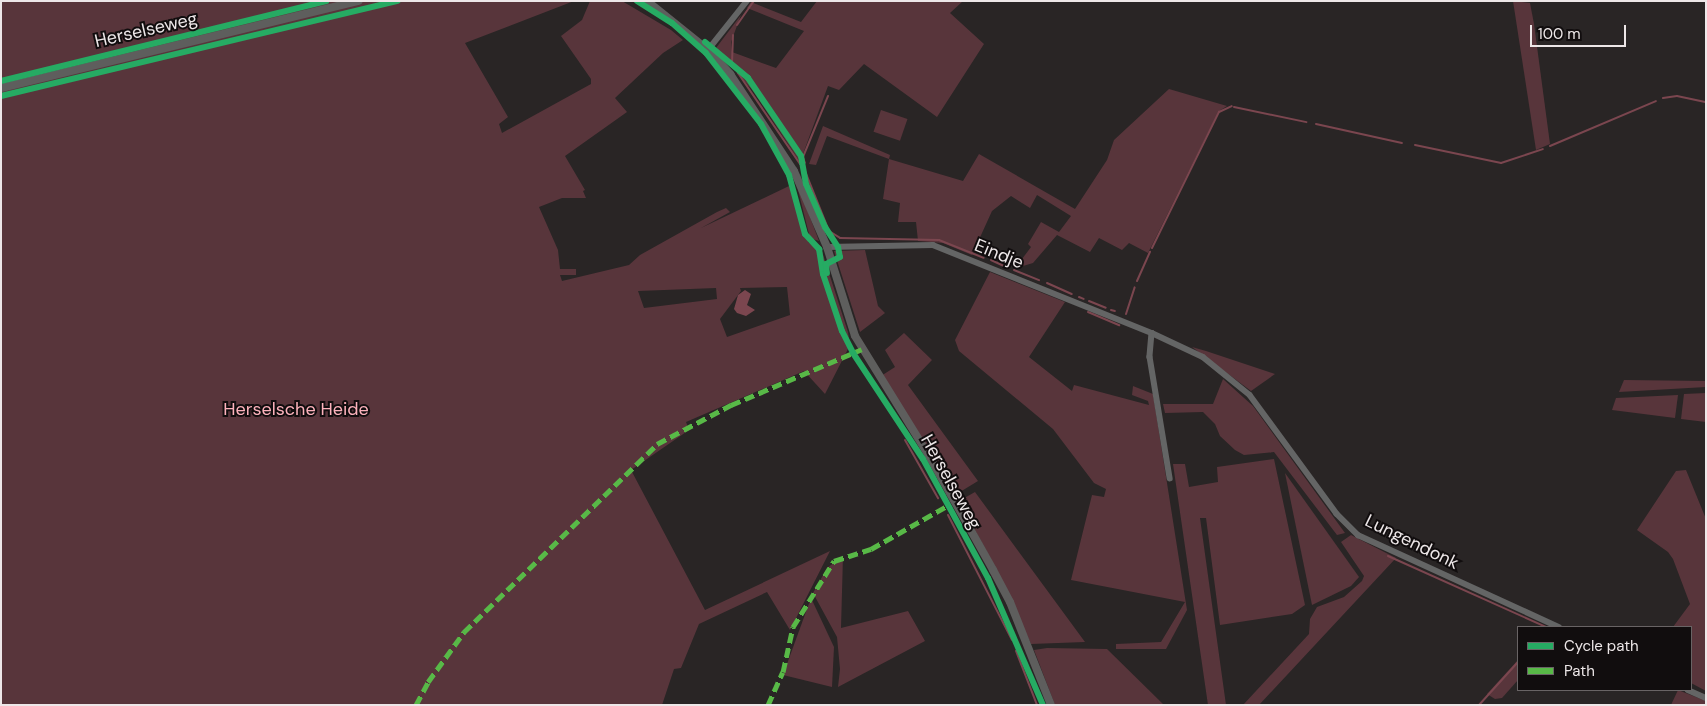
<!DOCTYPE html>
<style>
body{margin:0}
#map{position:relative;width:1707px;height:706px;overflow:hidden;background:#292525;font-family:"DM Sans",sans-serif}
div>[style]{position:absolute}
.green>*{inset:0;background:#58353b;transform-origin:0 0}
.water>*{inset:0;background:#7b464f}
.stream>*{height:2px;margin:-1px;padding:0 1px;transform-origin:1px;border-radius:1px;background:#7b464f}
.street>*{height:5.5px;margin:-2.75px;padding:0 2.75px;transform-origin:2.75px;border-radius:2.75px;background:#646565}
.secondary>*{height:8px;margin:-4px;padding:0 4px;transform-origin:4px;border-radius:4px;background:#5e5e5d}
.quiet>*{height:5px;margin-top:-2.5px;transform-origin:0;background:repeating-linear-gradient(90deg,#58b947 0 10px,transparent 0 15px)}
.cycleway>*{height:6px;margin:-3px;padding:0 3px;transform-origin:3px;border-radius:3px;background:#26ab63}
span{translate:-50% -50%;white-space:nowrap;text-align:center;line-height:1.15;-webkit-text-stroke:4px #110d0e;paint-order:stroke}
.street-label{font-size:18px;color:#ede7e8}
.park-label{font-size:18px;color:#fcb2bc}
.frame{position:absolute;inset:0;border:2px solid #ede7e8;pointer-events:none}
.legend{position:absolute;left:1517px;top:626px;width:175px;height:65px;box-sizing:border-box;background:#110d0e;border:1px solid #696465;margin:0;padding:6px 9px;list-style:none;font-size:15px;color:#ede7e8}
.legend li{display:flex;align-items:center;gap:10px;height:25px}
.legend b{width:25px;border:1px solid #696465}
.scale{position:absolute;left:1530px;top:25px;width:96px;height:22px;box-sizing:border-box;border:2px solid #ede7e8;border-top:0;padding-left:6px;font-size:15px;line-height:18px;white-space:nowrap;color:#ede7e8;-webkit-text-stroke:4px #110d0e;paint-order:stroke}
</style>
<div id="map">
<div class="green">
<i style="clip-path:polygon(evenodd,1px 1px,574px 1px,465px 43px,508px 117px,499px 124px,502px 133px,591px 84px,591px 79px,561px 36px,582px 20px,590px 1px,622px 1px,671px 30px,683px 40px,663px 53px,615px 98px,627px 112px,565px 156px,585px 190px,583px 191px,586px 198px,562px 198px,539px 207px,558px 250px,560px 269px,576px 269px,576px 275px,560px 275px,562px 281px,629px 265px,640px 255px,717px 212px,726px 208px,730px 212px,701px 228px,789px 186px,809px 243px,820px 245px,848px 332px,850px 345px,825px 394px,804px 371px,686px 422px,689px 430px,631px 470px,705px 610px,830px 551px,790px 630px,767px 592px,699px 624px,681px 668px,674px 669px,662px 705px,1px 705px,1px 1px,787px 287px,790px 315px,727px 337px,720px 319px,741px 291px,740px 288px,787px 287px,1px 1px,716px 288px,717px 299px,644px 308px,638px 291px,716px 288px)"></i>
<i style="clip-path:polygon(817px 1px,963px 1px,950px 13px,984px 44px,937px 117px,864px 64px,839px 90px,828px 86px,800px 162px,753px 91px,716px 48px,741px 15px,731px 42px,732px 52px,776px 68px,804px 31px,747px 8px,751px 2px,801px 22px)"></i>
<i style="clip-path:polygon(1513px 1px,1530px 3px,1534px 24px,1550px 144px,1536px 150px)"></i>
<i style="clip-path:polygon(1169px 89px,1227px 106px,1219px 111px,1148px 253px,1129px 243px,1122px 250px,1099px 238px,1090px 252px,1057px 235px,1033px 263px,1023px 266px,1022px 259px,1031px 247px,1028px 244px,1041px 222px,1059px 232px,1071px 216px,1037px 195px,1030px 208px,1011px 196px,992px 211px,972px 255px,943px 243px,918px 241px,916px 222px,898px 222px,900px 203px,883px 199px,889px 159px,827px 136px,816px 165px,809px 164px,823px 126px,890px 155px,889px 159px,963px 181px,979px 154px,1075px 209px,1107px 160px,1114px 140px)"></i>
<i style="left:881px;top:110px;width:28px;height:23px;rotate:19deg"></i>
<i style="clip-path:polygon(796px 182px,800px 191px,819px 241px,810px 238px)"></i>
<i style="clip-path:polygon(865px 250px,878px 306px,885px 313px,860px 332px,834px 251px)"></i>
<i style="clip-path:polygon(990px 272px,1065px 302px,1029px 357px,1072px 391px,1074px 385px,1149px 405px,1148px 401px,1132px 395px,1133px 386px,1153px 394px,1187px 610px,1166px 649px,1116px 649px,1116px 644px,1161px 642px,1185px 602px,1071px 580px,1092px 495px,1104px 497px,1106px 489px,1094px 483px,1053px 429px,959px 351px,955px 340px)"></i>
<i style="clip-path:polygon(904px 333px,932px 360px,908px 385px,978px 481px,955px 495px,881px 376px,895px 367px,885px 350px)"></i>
<i style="clip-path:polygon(1192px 347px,1206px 351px,1275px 374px,1251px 391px)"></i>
<i style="clip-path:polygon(1223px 379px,1253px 406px,1345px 533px,1337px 535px,1274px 452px,1244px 455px,1235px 450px,1220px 436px,1215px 424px,1203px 412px,1165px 413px,1163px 404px,1213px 404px)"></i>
<i style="clip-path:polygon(1624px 380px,1706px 381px,1706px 387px,1619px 392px)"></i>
<i style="clip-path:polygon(1706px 393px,1706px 422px,1681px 419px,1684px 394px)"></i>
<i style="clip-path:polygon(1678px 395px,1675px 418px,1612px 410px,1616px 398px)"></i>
<i style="clip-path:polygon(1274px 459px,1305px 605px,1292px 614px,1220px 625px,1206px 518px,1200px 518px,1226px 705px,1208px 705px,1173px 464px,1185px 464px,1189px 487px,1218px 482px,1217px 467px)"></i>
<i style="clip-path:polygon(1686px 470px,1706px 519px,1706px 691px,1691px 683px,1691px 627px,1673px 627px,1690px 604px,1673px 559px,1668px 552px,1637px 530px,1676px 471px)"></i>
<i style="clip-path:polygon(1285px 473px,1359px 577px,1351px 586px,1312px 605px)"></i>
<i style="clip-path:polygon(975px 492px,1085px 642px,1031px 644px,997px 570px,959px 501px)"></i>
<i style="clip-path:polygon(1351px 535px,1396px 558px,1259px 705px,1243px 705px,1309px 634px,1310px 619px,1317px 607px,1344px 597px,1362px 581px,1364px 576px,1341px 542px)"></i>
<i style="clip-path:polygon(843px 556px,841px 628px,908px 611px,925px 641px,838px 687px,840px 669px,837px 637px,813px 593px,827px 568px)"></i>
<i style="clip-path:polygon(811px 598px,834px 647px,832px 687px,783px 675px)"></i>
<i style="clip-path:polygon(1047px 648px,1107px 649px,1164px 705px,1055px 705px,1034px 650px)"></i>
<i style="clip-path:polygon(1518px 660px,1518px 680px,1502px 698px,1495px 699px,1487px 694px)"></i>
<i style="clip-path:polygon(1678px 690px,1706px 701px,1706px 705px,1671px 705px)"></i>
</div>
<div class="water">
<i style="clip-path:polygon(745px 290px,751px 294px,747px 305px,755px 310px,746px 316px,737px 313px,734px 309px,738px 295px)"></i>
</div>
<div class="stream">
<i style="left:737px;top:25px;width:29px;rotate:-55deg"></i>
<i style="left:733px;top:35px;width:27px;rotate:92deg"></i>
<i style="left:732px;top:62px;width:13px;rotate:61deg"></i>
<i style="left:738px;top:73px;width:110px;rotate:55.7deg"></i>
<i style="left:800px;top:164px;width:8px;rotate:-67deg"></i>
<i style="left:803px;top:157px;width:6px;rotate:72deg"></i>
<i style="left:1663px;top:98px;width:14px;rotate:-8deg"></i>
<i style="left:1677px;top:96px;width:30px;rotate:12deg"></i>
<i style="left:1234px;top:107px;width:74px;rotate:11.8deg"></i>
<i style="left:1316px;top:124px;width:88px;rotate:12.5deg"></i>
<i style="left:1415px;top:145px;width:88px;rotate:11.8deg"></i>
<i style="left:1501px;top:163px;width:44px;rotate:-18.4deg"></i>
<i style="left:1550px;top:146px;width:115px;rotate:-23deg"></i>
<i style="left:803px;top:157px;width:66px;rotate:-67.7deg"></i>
<i style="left:805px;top:171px;width:65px;rotate:68.2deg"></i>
<i style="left:829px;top:231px;width:13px;rotate:32deg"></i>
<i style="left:840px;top:238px;width:99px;rotate:1.2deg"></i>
<i style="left:939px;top:240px;width:48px;rotate:21.8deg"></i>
<i style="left:1152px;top:248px;width:152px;rotate:-63.8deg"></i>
<i style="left:1219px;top:112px;width:14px;rotate:-25deg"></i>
<i style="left:991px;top:260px;width:19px;rotate:25deg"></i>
<i style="left:1014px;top:270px;width:27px;rotate:22deg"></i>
<i style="left:1137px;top:281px;width:32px;rotate:-66deg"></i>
<i style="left:1047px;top:283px;width:27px;rotate:24deg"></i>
<i style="left:1079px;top:297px;width:5px;rotate:22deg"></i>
<i style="left:1089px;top:301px;width:18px;rotate:22deg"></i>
<i style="left:1111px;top:310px;width:4px;rotate:14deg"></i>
<i style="left:1088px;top:312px;width:34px;rotate:23deg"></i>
<i style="left:1126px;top:314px;width:28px;rotate:-72deg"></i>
<i style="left:905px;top:440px;width:67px;rotate:60.4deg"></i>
<i style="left:948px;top:515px;width:140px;rotate:62.9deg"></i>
<i style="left:1388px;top:556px;width:173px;rotate:24.2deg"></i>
<i style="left:1016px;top:651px;width:58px;rotate:68.7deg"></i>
<i style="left:1479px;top:705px;width:58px;rotate:-47.8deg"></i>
</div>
<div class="street">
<i style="left:708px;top:50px;width:63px;rotate:-51.5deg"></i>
<i style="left:827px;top:247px;width:106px;rotate:-1.1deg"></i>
<i style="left:933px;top:245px;width:236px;rotate:21.9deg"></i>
<i style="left:1152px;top:333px;width:56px;rotate:25.2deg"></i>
<i style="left:1203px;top:357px;width:60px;rotate:39deg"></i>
<i style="left:1250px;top:395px;width:147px;rotate:53.8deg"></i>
<i style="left:1337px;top:514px;width:30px;rotate:45deg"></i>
<i style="left:1358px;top:535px;width:221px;rotate:24.6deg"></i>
<i style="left:1152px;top:333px;width:24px;rotate:95deg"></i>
<i style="left:1150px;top:357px;width:123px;rotate:80.6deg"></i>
<i style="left:1688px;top:690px;width:20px;rotate:24deg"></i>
</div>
<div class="secondary">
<i style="left:647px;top:1px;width:78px;rotate:38.8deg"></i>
<i style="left:708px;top:50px;width:33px;rotate:47deg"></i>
<i style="left:730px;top:74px;width:116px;rotate:56.6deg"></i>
<i style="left:794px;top:171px;width:83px;rotate:66.5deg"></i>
<i style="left:827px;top:247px;width:93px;rotate:72.5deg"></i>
<i style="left:855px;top:336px;width:139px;rotate:58.3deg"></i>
<i style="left:928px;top:454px;width:133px;rotate:60.7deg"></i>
<i style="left:993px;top:570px;width:36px;rotate:62deg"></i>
<i style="left:1010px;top:602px;width:111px;rotate:68.3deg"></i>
<i style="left:1px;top:88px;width:368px;rotate:-13.7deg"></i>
</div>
<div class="quiet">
<i style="left:416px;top:705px;width:26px;rotate:-62deg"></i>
<i style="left:428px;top:682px;width:62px;rotate:-54.2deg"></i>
<i style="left:464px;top:632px;width:269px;rotate:-44.2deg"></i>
<i style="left:657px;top:444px;width:84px;rotate:-27.8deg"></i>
<i style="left:731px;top:405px;width:142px;rotate:-23.1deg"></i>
<i style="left:768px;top:705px;width:36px;rotate:-66deg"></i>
<i style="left:783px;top:672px;width:46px;rotate:-77.5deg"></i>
<i style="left:793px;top:627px;width:78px;rotate:-58.2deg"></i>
<i style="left:834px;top:561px;width:39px;rotate:-18deg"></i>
<i style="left:871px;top:549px;width:87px;rotate:-29.5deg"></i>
</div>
<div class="cycleway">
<i style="left:637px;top:1px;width:41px;rotate:32.2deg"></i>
<i style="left:672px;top:23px;width:45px;rotate:41.4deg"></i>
<i style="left:706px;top:53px;width:90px;rotate:52.2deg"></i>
<i style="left:761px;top:124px;width:58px;rotate:61.2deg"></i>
<i style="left:789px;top:175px;width:61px;rotate:74.8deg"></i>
<i style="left:805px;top:234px;width:21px;rotate:47deg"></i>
<i style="left:819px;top:249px;width:25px;rotate:81deg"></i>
<i style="left:823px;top:274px;width:60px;rotate:71.6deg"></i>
<i style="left:842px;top:331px;width:25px;rotate:63deg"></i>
<i style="left:853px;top:353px;width:127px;rotate:56.6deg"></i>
<i style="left:923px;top:459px;width:136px;rotate:61.4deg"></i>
<i style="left:988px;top:578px;width:138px;rotate:66.6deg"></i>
<i style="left:705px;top:42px;width:56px;rotate:39.9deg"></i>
<i style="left:748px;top:78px;width:94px;rotate:55.8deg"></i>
<i style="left:801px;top:156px;width:28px;rotate:80deg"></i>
<i style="left:806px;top:184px;width:47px;rotate:66.2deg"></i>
<i style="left:825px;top:227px;width:24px;rotate:57deg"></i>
<i style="left:838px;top:247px;width:10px;rotate:79deg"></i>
<i style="left:840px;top:257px;width:16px;rotate:153deg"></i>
<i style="left:826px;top:264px;width:9px;rotate:84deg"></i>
<i style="left:1px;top:81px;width:335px;rotate:-13.8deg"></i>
<i style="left:1px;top:96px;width:408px;rotate:-13.5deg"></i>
</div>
<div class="street-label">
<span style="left:146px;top:30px;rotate:-13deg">Herselseweg</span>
<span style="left:999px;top:254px;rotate:22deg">Eindje</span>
<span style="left:951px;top:482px;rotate:61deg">Herselseweg</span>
<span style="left:1412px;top:542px;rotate:26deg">Lungendonk</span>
</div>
<div class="park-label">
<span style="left:296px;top:409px">Herselsche Heide</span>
</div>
<div class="frame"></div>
<ul class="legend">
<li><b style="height:6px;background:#26ab63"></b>Cycle path</li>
<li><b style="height:6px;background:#58b947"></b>Path</li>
</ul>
<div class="scale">100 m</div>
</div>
